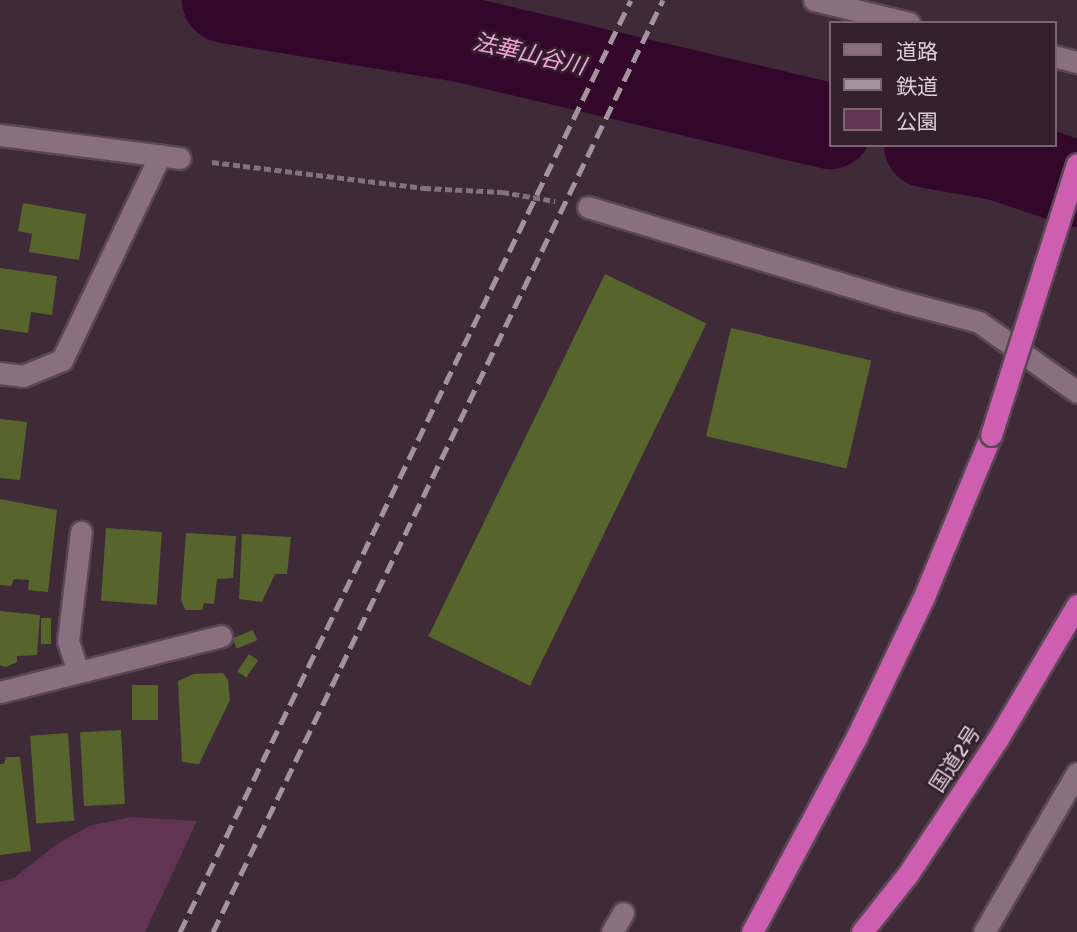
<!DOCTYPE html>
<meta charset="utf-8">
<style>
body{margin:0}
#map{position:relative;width:1077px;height:932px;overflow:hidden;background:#3f2a38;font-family:Signika,"Noto Sans JP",sans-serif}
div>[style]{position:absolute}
.green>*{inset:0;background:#613454}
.river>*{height:86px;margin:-43px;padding:0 43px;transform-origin:43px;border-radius:43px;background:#330729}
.building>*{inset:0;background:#57652c;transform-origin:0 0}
.path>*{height:4.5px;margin-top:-2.25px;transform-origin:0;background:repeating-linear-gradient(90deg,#83717d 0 7px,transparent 0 10.5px)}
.roads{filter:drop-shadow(2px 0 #594754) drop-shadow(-2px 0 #594754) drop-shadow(0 2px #594754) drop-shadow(0 -2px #594754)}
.lane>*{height:21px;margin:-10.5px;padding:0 10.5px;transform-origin:10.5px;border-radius:10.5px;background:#896f80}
.street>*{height:21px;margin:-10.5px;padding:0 10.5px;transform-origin:10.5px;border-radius:10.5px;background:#896f80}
.highway>*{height:21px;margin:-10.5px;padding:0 10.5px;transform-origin:10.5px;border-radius:10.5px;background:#cd5eb0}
.rail>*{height:5px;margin-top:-2.5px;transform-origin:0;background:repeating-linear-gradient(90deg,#a4939e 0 14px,transparent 0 21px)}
.bridges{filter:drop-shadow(2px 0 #594754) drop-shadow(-2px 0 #594754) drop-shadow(0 2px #594754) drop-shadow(0 -2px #594754)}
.highway-bridge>*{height:21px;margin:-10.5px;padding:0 10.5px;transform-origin:10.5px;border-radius:10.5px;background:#cd5eb0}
span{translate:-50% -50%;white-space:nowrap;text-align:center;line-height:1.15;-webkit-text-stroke:5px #35202e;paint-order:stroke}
.street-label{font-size:21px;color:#ded0d9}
.water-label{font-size:23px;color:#f1a4d9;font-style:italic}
.legend{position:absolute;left:829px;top:21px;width:228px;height:126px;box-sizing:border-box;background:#35202e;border:2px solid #796672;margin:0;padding:9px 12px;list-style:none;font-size:21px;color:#ded0d9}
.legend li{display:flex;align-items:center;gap:14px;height:35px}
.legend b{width:35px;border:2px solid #796672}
</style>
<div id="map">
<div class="green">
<i style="clip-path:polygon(131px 817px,197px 821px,145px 932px,0 932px,0 882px,14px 878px,57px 844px,89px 826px)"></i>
</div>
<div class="river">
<i style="left:225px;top:0;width:239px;rotate:9.4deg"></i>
<i style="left:461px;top:39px;width:379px;rotate:13.3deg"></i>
<i style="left:927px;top:145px;width:75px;rotate:10deg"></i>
<i style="left:1001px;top:158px;width:80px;rotate:18.9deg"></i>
</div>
<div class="building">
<i style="clip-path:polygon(23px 203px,86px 214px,79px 260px,29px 252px,32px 234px,18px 231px)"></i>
<i style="clip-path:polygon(0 268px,57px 276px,52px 315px,31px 312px,28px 333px,0 329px)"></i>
<i style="left:605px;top:274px;width:113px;height:403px;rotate:26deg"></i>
<i style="left:731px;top:328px;width:144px;height:111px;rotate:13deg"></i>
<i style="clip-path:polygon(0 419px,27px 422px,20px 480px,0 478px)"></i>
<i style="clip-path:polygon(0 499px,57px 510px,48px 592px,28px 590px,29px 580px,14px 579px,11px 586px,0 585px)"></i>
<i style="left:106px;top:528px;width:56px;height:73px;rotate:4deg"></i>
<i style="clip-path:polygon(186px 533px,236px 536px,233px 578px,217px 579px,214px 604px,204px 603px,202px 610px,185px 610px,181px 599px)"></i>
<i style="clip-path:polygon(242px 534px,291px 537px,287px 574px,275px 574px,262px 602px,239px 599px)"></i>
<i style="clip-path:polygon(0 611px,40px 615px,37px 655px,17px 656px,17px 662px,6px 667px,0 665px)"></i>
<i style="left:41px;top:618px;width:10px;height:26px"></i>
<i style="left:253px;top:630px;width:11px;height:22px;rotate:68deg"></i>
<i style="left:249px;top:654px;width:11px;height:21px;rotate:34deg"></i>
<i style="clip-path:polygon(223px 673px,228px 680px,230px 700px,199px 764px,182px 762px,178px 681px,194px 674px)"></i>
<i style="left:132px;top:685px;width:26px;height:35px"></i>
<i style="left:121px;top:730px;width:74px;height:41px;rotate:87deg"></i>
<i style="left:68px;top:733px;width:88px;height:38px;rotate:86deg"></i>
<i style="clip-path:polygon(6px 757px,20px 757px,31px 851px,0 855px,0 764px,4px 764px)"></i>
</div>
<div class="path">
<i style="left:212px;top:162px;width:214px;rotate:7deg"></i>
<i style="left:424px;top:188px;width:78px;rotate:2.9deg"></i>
<i style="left:502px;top:192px;width:54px;rotate:9.6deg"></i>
</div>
<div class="roads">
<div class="lane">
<i style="left:612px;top:932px;width:22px;rotate:-60deg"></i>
</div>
<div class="street">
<i style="left:814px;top:0;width:98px;rotate:13.6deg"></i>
<i style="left:1054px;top:56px;width:24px;rotate:15deg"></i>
<i style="left:0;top:135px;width:181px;rotate:7.3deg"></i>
<i style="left:588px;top:207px;width:322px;rotate:16.8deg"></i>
<i style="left:896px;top:300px;width:86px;rotate:14.8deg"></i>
<i style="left:979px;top:322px;width:120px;rotate:35.5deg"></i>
<i style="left:0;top:373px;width:23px;rotate:7deg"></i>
<i style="left:23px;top:376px;width:42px;rotate:-22.3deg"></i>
<i style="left:62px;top:360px;width:227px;rotate:-64.4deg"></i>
<i style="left:78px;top:672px;width:33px;rotate:-108deg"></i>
<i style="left:68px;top:641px;width:110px;rotate:-83.2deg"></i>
<i style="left:0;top:692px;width:228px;rotate:-14.2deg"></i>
<i style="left:984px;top:932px;width:184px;rotate:-59.7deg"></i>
</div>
<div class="highway">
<i style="left:752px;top:932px;width:222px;rotate:-61.8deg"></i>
<i style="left:857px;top:736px;width:152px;rotate:-64.3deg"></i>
<i style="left:923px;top:599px;width:178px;rotate:-67.5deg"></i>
<i style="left:862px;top:932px;width:74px;rotate:-51.6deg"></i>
<i style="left:908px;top:874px;width:161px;rotate:-56.4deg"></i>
<i style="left:997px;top:740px;width:157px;rotate:-59.3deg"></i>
</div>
</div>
<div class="rail">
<i style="left:180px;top:932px;width:1035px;rotate:-64.18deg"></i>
<i style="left:213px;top:932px;width:1035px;rotate:-64.23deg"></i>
</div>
<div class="bridges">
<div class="highway-bridge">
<i style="left:991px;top:435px;width:284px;rotate:-72.4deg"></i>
</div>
</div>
<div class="street-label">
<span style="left:955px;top:759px;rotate:-57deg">国道2号</span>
</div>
<div class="water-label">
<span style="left:529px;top:55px;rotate:13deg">法華山谷川</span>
</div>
<ul class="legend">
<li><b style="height:9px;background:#896f80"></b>道路</li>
<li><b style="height:9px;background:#a4939e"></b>鉄道</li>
<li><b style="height:19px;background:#613454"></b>公園</li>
</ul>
</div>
